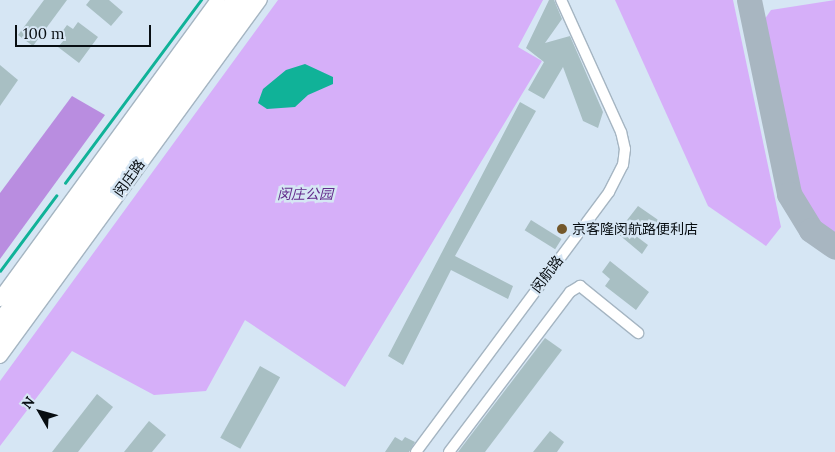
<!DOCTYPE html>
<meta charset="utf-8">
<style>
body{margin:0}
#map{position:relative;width:835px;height:452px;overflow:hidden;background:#d6e6f4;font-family:Lora,"Noto Sans SC",serif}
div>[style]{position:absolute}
.green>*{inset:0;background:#d6aff9}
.forest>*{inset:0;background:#b98de0}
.water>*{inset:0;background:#10b298}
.stream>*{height:2.5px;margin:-1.25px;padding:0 1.25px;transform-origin:1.25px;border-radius:1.25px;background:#10b298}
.taxiway>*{height:25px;margin:-12.5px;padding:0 12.5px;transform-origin:12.5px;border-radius:12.5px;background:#a8b6c1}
.building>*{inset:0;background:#a8bfc3;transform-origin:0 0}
.roads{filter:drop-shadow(1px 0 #a5b5c2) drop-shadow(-1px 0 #a5b5c2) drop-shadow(0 1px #a5b5c2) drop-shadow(0 -1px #a5b5c2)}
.street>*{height:10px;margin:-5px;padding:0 5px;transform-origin:5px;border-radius:5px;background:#fff}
.secondary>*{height:14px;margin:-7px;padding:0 7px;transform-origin:7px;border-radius:7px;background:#fff}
.dots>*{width:14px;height:14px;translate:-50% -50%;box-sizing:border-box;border:2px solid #d6e6f4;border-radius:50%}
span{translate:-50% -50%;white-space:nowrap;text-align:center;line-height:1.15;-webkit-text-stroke:5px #d6e6f4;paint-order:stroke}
.street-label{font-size:14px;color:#080e12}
.park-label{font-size:14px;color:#642c8c;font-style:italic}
.poi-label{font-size:14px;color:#080e12}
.left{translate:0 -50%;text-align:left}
.north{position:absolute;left:15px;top:387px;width:50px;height:50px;-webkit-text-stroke:4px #d6e6f4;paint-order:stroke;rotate:308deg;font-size:14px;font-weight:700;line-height:20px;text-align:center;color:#080e12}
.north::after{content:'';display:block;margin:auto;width:18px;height:22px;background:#080e12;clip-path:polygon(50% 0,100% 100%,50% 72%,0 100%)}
.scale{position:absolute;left:15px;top:25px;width:136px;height:22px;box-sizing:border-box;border:2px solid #080e12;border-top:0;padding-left:6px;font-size:15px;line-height:18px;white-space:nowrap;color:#080e12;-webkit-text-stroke:4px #d6e6f4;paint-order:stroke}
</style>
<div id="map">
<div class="green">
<i style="clip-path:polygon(278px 0,543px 0,518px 47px,542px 61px,345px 387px,245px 320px,206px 391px,154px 395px,72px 351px,0 446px,0 381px)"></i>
<i style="clip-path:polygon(615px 0,733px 0,781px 227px,766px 246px,708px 206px)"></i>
<i style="clip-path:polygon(835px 0,835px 238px,813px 216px,790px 176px,760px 26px,771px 10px)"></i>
</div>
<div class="forest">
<i style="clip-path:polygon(72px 96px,105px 115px,0 259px,0 193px)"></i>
</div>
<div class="water">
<i style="clip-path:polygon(305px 64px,333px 77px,333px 84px,308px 95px,295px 107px,267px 109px,258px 103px,263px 89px,286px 70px)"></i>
</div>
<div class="stream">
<i style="left:65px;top:183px;width:228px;rotate:-53.4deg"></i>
<i style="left:0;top:271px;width:94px;rotate:-53.3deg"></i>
</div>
<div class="taxiway">
<i style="left:749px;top:0;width:198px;rotate:78.3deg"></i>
<i style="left:789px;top:194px;width:42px;rotate:58.6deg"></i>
<i style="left:811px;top:230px;width:29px;rotate:35deg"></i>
</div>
<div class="building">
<i style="clip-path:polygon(44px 0,67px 0,33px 46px,18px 35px)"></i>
<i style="clip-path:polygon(90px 0,109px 0,123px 12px,111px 26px,86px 5px)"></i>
<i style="clip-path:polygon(549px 0,554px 0,562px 19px,545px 43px,570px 36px,603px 112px,598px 128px,583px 121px,563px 67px,544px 99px,528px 90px,544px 62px,526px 48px)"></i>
<i style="clip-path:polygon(78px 22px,98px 37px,79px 63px,58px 47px,64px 40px,59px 36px,67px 25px,73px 29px)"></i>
<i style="clip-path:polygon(0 65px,18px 80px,0 106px)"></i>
<i style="clip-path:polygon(520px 102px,536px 111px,455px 256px,513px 286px,508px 299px,451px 270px,403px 365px,388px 356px)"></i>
<i style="clip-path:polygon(638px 206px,664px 224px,659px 232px,642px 220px,632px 233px,648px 245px,642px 254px,617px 233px)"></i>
<i style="left:531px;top:220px;width:36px;height:12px;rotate:32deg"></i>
<i style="clip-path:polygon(610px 261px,649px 292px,636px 310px,605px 286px,610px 279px,602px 272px)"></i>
<i style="clip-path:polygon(545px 338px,562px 350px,485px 452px,458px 452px)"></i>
<i style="left:260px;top:366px;width:23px;height:82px;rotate:29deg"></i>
<i style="clip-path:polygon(97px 394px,113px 407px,78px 452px,52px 452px)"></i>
<i style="clip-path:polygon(149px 421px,166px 435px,152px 452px,124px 452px)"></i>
<i style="clip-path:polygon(550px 431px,564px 442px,557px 452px,533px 452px)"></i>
<i style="clip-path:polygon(395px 437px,402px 441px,405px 437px,415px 442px,409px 452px,385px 452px)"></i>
</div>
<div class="roads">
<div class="street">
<i style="left:416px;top:452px;width:324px;rotate:-53.4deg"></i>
<i style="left:609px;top:192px;width:30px;rotate:-63deg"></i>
<i style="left:623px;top:165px;width:16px;rotate:-83deg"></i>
<i style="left:625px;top:149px;width:17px;rotate:-103deg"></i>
<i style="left:621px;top:132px;width:145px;rotate:-114.4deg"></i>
<i style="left:449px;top:452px;width:201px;rotate:-52.9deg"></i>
<i style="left:570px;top:292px;width:12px;rotate:-31deg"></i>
<i style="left:580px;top:286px;width:75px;rotate:39deg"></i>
</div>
<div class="secondary">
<i style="left:0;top:299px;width:370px;rotate:-53.9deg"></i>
<i style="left:0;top:320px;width:396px;rotate:-53.9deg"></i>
<i style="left:0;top:338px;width:419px;rotate:-53.8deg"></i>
<i style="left:0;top:356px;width:441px;rotate:-53.9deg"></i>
</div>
</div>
<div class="dots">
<i style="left:562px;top:229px;background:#73572a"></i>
</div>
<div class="street-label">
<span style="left:129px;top:178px;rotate:-54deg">闵庄路</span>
<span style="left:547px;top:274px;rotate:-53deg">闵航路</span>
</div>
<div class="park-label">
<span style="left:305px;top:194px">闵庄公园</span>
</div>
<div class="poi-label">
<span class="left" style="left:572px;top:229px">京客隆闵航路便利店</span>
</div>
<div class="north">N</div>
<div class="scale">100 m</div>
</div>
